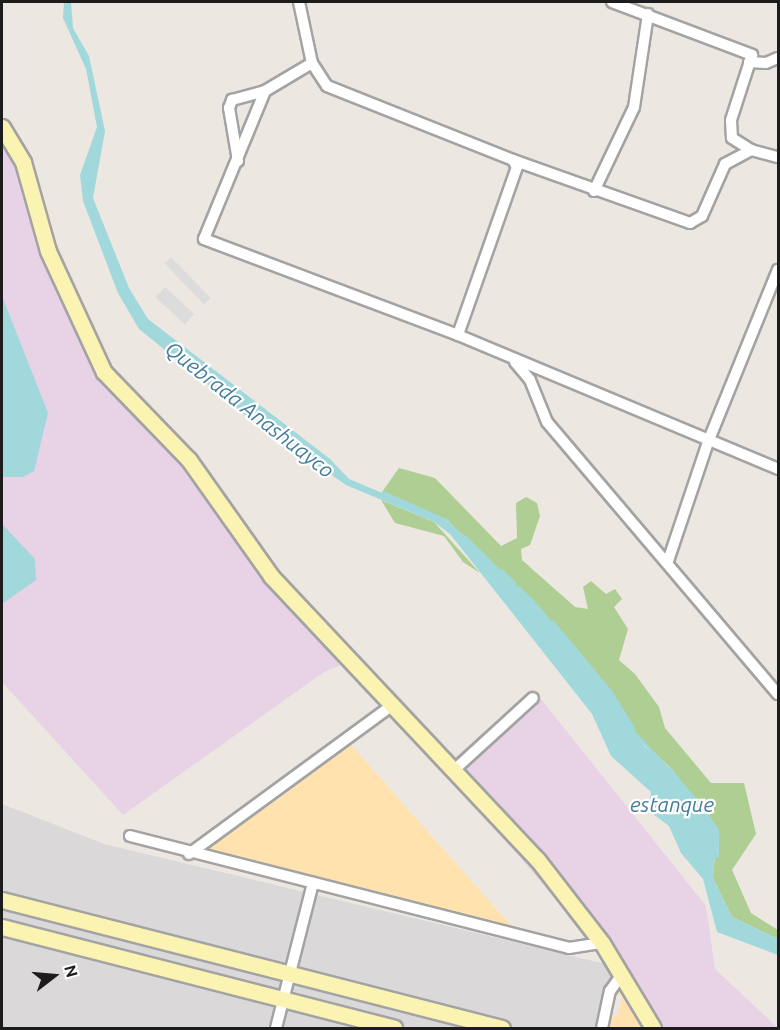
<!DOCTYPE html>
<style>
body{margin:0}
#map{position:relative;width:780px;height:1030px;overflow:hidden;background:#ede7e1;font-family:Ubuntu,sans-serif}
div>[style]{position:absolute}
.residential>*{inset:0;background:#dad8d9}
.industrial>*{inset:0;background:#e7d2e6}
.forest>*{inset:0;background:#aece94}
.sand>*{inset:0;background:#ffe2ad}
.parking>*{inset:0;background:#dcdcdc;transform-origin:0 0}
.water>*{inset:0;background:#a0d8dc}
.stream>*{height:3px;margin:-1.5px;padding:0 1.5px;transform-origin:1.5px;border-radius:1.5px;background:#a0d8dc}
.roads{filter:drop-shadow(2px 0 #a3a3a3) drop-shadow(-2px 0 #a3a3a3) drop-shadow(0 2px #a3a3a3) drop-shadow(0 -2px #a3a3a3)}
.street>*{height:10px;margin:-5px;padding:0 5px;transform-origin:5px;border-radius:5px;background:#fff}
.secondary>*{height:15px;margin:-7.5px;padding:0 7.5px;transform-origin:7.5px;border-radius:7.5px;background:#faf3b2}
span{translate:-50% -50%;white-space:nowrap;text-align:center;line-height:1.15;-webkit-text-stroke:4.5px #fff;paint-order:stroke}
.water-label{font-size:21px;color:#427d9c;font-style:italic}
.frame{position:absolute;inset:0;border:3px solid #1c1c1c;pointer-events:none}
.north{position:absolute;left:24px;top:946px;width:60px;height:60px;-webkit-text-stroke:4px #fff;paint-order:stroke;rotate:74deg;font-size:16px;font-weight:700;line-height:24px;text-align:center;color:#1c1c1c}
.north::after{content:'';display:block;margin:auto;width:21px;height:27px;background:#1c1c1c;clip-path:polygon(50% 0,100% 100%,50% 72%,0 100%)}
</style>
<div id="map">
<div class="residential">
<i style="clip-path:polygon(2px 804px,104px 844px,614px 966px,602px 1028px,2px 1028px)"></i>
</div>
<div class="industrial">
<i style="clip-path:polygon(2px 137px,14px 158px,44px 259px,101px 378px,164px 443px,253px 567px,345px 663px,324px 672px,123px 815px,2px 682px)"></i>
<i style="clip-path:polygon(533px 689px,706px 906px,715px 969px,778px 1028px,651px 1028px,604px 955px,443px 768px)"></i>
</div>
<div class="forest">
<i style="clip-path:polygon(399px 468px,435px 478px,501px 546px,517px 538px,516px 503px,526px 497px,537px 503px,540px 516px,530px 545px,521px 549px,522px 560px,575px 607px,588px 609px,583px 587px,591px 581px,606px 594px,615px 589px,622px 599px,614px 607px,628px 629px,619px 660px,635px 674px,659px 707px,665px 728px,711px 783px,744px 783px,756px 834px,732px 870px,751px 913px,778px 930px,778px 939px,732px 917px,713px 878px,717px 830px,672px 769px,639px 739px,611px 692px,539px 607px,447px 520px,382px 492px)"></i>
<i style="clip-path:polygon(381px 500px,434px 522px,480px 573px,463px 562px,444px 536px,395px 523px)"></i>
</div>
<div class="sand">
<i style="clip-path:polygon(350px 744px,513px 928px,196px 853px)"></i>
<i style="clip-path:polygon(622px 986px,649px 1028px,609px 1028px,612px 1016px,617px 1016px,623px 997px,617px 994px)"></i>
</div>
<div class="parking">
<i style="left:171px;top:257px;width:57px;height:9px;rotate:46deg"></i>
<i style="left:165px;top:287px;width:40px;height:14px;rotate:43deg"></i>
</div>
<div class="water">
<i style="clip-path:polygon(64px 2px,71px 2px,73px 28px,89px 56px,105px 131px,93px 198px,129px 288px,148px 319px,330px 459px,349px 479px,447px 520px,539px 606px,611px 692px,645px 747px,672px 769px,699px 803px,717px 830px,713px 878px,732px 917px,778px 939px,778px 955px,717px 932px,703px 879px,681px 853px,669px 826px,649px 811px,651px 792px,611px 756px,592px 714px,450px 534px,434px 522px,346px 485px,244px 414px,139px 329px,118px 293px,83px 201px,80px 175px,97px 127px,86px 69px,63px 18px)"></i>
<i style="clip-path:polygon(2px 296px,48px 413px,34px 471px,23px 477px,2px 477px)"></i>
<i style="clip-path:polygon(2px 524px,35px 559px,36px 580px,2px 604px)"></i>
</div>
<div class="stream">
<i style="left:383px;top:492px;width:71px;rotate:24deg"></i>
<i style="left:464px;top:536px;width:35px;rotate:44deg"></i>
<i style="left:501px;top:570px;width:18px;rotate:43deg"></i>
<i style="left:518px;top:587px;width:21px;rotate:43deg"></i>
<i style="left:552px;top:621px;width:92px;rotate:50.3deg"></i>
<i style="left:611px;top:692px;width:42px;rotate:58.6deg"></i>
<i style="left:636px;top:734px;width:93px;rotate:47.6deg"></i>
<i style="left:699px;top:803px;width:32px;rotate:56deg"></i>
<i style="left:717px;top:830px;width:26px;rotate:90deg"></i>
</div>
<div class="roads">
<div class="street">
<i style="left:299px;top:2px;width:62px;rotate:78deg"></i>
<i style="left:312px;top:63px;width:27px;rotate:57deg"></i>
<i style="left:327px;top:86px;width:200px;rotate:21.7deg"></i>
<i style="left:513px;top:160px;width:8px;rotate:60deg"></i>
<i style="left:517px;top:167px;width:178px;rotate:109.4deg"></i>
<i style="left:612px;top:2px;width:150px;rotate:20.7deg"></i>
<i style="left:752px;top:55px;width:68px;rotate:107.9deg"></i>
<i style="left:731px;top:120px;width:18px;rotate:87deg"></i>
<i style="left:732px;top:138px;width:22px;rotate:32deg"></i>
<i style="left:751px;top:150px;width:28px;rotate:15deg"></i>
<i style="left:749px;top:62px;width:17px;rotate:3deg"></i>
<i style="left:766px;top:63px;width:13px;rotate:-23deg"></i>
<i style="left:312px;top:63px;width:55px;rotate:149.2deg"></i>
<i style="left:265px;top:91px;width:160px;rotate:112.4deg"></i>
<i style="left:204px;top:239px;width:272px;rotate:20.7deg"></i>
<i style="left:458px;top:335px;width:347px;rotate:22.7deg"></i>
<i style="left:513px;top:160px;width:188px;rotate:19.6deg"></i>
<i style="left:690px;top:223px;width:14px;rotate:-30deg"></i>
<i style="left:702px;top:216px;width:57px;rotate:-66.1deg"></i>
<i style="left:725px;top:164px;width:30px;rotate:-28deg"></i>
<i style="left:238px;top:161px;width:54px;rotate:-99.6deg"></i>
<i style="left:229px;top:108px;width:9px;rotate:-69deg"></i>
<i style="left:232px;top:100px;width:34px;rotate:-15deg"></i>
<i style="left:594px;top:191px;width:93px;rotate:-64.5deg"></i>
<i style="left:634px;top:107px;width:94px;rotate:-81.4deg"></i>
<i style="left:515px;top:362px;width:23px;rotate:50deg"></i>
<i style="left:530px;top:380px;width:45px;rotate:68deg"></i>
<i style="left:547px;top:422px;width:357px;rotate:49.7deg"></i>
<i style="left:668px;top:561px;width:126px;rotate:-71.4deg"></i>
<i style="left:708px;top:442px;width:186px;rotate:-67.9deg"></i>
<i style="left:453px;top:771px;width:108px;rotate:-42.4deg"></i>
<i style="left:130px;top:836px;width:453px;rotate:14.3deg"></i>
<i style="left:569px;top:948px;width:33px;rotate:-9deg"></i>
<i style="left:189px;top:854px;width:250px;rotate:-36.2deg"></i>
<i style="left:276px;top:1028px;width:150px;rotate:-75.7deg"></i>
<i style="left:602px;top:1028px;width:38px;rotate:-78deg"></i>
<i style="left:610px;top:991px;width:17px;rotate:-54deg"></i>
</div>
<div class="secondary">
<i style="left:2px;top:127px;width:41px;rotate:59deg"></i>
<i style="left:23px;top:162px;width:92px;rotate:74.3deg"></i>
<i style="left:48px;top:251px;width:133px;rotate:65.2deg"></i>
<i style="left:104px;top:372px;width:122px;rotate:46deg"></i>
<i style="left:189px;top:460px;width:142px;rotate:54.7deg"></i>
<i style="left:271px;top:576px;width:388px;rotate:46.8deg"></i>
<i style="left:537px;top:859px;width:106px;rotate:52.3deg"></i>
<i style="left:602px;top:943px;width:99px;rotate:59deg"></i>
<i style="left:2px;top:900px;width:516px;rotate:14.36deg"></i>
<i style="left:2px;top:927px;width:405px;rotate:14.4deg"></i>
</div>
</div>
<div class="water-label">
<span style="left:250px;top:409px;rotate:38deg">Quebrada Anashuayco</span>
<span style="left:672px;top:804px">estanque</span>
</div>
<div class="frame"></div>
<div class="north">N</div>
</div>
